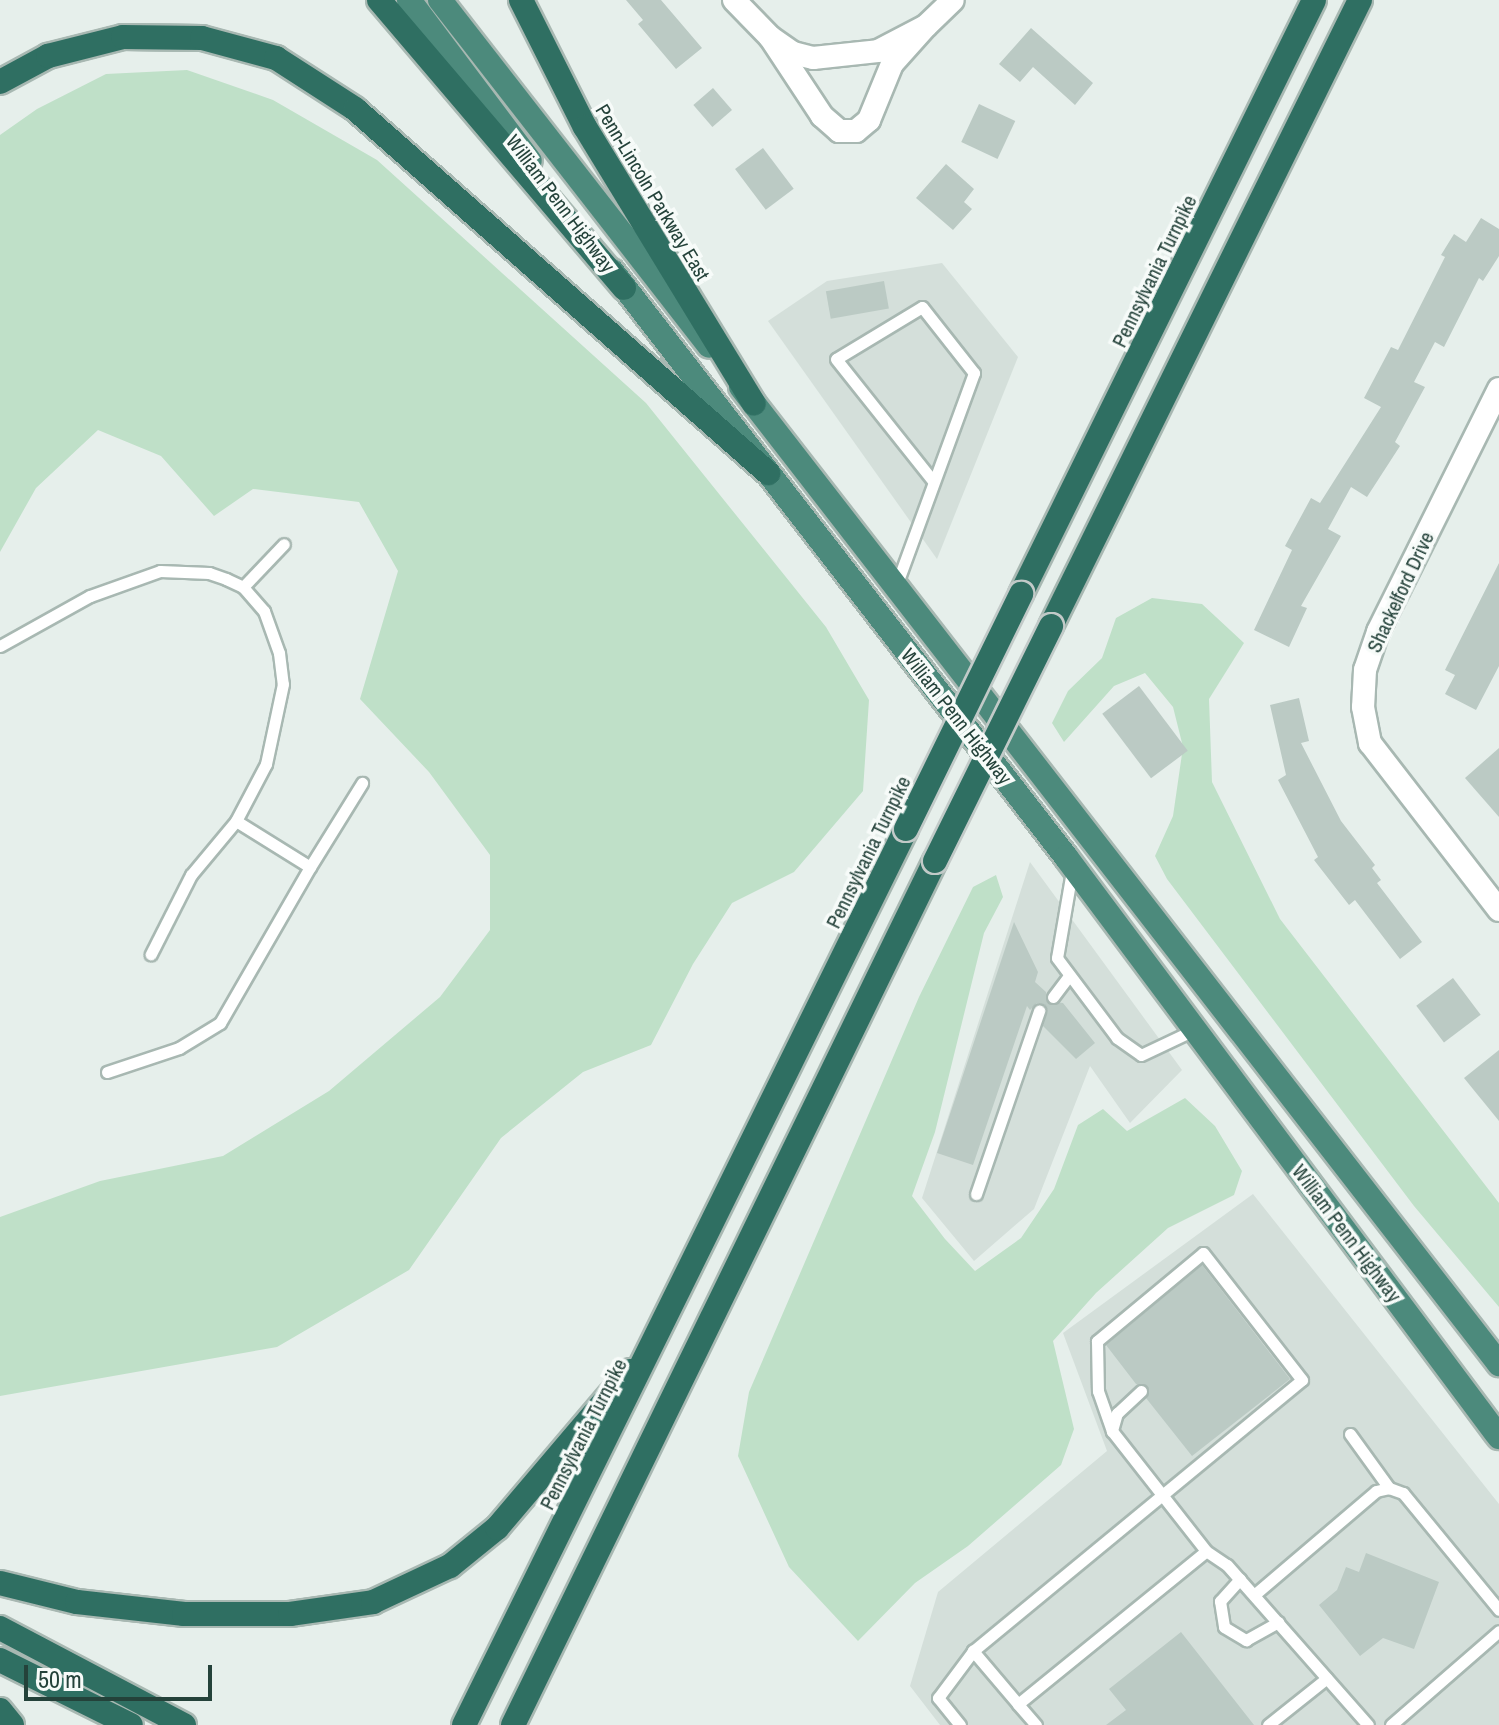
<!DOCTYPE html>
<style>
body{margin:0}
#map{position:relative;width:1499px;height:1725px;overflow:hidden;background:#e6efeb;font-family:"Archivo Narrow",sans-serif}
div>[style]{position:absolute}
.built>*{inset:0;background:#d4dfda}
.green>*{inset:0;background:#bfe0c8}
.building>*{inset:0;background:#bbcac4;transform-origin:0 0}
.roads{filter:drop-shadow(2px 0 #a8b8b2) drop-shadow(-2px 0 #a8b8b2) drop-shadow(0 2px #a8b8b2) drop-shadow(0 -2px #a8b8b2)}
.service>*{height:11px;margin:-5.5px;padding:0 5.5px;transform-origin:5.5px;border-radius:5.5px;background:#fff}
.minor>*{height:22px;margin:-11px;padding:0 11px;transform-origin:11px;border-radius:11px;background:#fff}
.trunk>*{height:24px;margin:-12px;padding:0 12px;transform-origin:12px;border-radius:12px;background:#4c8a7c}
.motorway>*{height:24px;margin:-12px;padding:0 12px;transform-origin:12px;border-radius:12px;background:#2f6f62}
.bridges{filter:drop-shadow(2px 0 #c2cac8) drop-shadow(-2px 0 #c2cac8) drop-shadow(0 2px #c2cac8) drop-shadow(0 -2px #c2cac8)}
.motorway-bridge>*{height:24px;margin:-12px;padding:0 12px;transform-origin:12px;border-radius:12px;background:#2f6f62}
span{translate:-50% -50%;white-space:nowrap;text-align:center;line-height:1.15;-webkit-text-stroke:7px #f7fbf9;paint-order:stroke}
.street-label{font-size:20px;color:#24423a}
.scale{position:absolute;left:24px;top:1665px;width:188px;height:36px;box-sizing:border-box;border:4px solid #24423a;border-top:0;padding-left:10px;font-size:24px;line-height:28px;white-space:nowrap;color:#24423a;-webkit-text-stroke:6px #f7fbf9;paint-order:stroke}
</style>
<div id="map">
<div class="built">
<i style="clip-path:polygon(942px 263px,1018px 357px,937px 559px,768px 321px,827px 281px)"></i>
<i style="clip-path:polygon(1030px 862px,1182px 1070px,1130px 1123px,1090px 1066px,1034px 1209px,974px 1261px,922px 1198px)"></i>
<i style="clip-path:polygon(1253px 1194px,1499px 1504px,1499px 1725px,940px 1725px,910px 1686px,938px 1592px,1107px 1451px,1063px 1333px)"></i>
</div>
<div class="green">
<i style="clip-path:polygon(187px 70px,273px 100px,377px 160px,646px 403px,826px 627px,869px 700px,863px 791px,794px 872px,732px 903px,693px 964px,651px 1045px,583px 1072px,501px 1138px,409px 1270px,277px 1347px,0 1396px,0 1217px,100px 1181px,223px 1156px,329px 1091px,440px 997px,490px 930px,490px 855px,429px 772px,360px 699px,398px 571px,359px 502px,253px 489px,214px 516px,161px 456px,98px 430px,36px 488px,0 552px,0 135px,37px 109px,106px 74px)"></i>
<i style="clip-path:polygon(1152px 598px,1202px 604px,1244px 643px,1209px 699px,1212px 782px,1280px 919px,1499px 1203px,1499px 1307px,1414px 1206px,1167px 879px,1155px 856px,1173px 816px,1183px 747px,1173px 707px,1145px 673px,1114px 686px,1064px 742px,1052px 723px,1068px 691px,1102px 658px,1116px 618px)"></i>
<i style="clip-path:polygon(996px 875px,1003px 897px,984px 933px,935px 1132px,912px 1196px,945px 1239px,975px 1271px,1021px 1238px,1054px 1189px,1078px 1125px,1103px 1109px,1127px 1131px,1185px 1098px,1215px 1126px,1242px 1171px,1234px 1195px,1168px 1228px,1096px 1293px,1053px 1341px,1074px 1429px,1061px 1465px,968px 1546px,915px 1583px,858px 1641px,789px 1567px,738px 1456px,749px 1392px,919px 997px,973px 887px)"></i>
</div>
<div class="building">
<i style="clip-path:polygon(626px 0,661px 0,702px 48px,676px 69px,638px 24px,643px 20px)"></i>
<i style="clip-path:polygon(1031px 28px,1093px 83px,1075px 105px,1033px 67px,1020px 82px,999px 64px)"></i>
<i style="left:713px;top:88px;width:29px;height:26px;rotate:49deg"></i>
<i style="left:979px;top:104px;width:40px;height:42px;rotate:25deg"></i>
<i style="left:763px;top:148px;width:51px;height:35px;rotate:53deg"></i>
<i style="clip-path:polygon(946px 164px,974px 189px,964px 202px,972px 209px,953px 230px,916px 198px)"></i>
<i style="clip-path:polygon(1481px 218px,1499px 229px,1499px 256px,1483px 281px,1479px 278px,1444px 347px,1435px 342px,1414px 382px,1425px 387px,1395px 442px,1400px 446px,1367px 497px,1351px 487px,1328px 529px,1341px 536px,1301px 606px,1307px 608px,1289px 647px,1254px 630px,1292px 550px,1285px 546px,1311px 498px,1320px 503px,1381px 407px,1364px 398px,1391px 347px,1398px 350px,1445px 257px,1441px 255px,1454px 234px,1466px 242px)"></i>
<i style="left:884px;top:281px;width:28px;height:59px;rotate:80deg"></i>
<i style="clip-path:polygon(1499px 563px,1499px 666px,1476px 710px,1445px 694px,1455px 675px,1445px 670px)"></i>
<i style="left:1139px;top:686px;width:81px;height:46px;rotate:53deg"></i>
<i style="clip-path:polygon(1299px 698px,1309px 741px,1301px 743px,1341px 821px,1375px 865px,1372px 868px,1381px 880px,1377px 883px,1422px 942px,1400px 959px,1355px 900px,1349px 905px,1314px 860px,1318px 857px,1278px 780px,1286px 775px,1270px 705px)"></i>
<i style="clip-path:polygon(1499px 748px,1499px 817px,1465px 778px)"></i>
<i style="clip-path:polygon(1014px 922px,1038px 972px,1035px 982px,1046px 992px,1046px 1001px,1063px 1003px,1095px 1043px,1076px 1059px,1043px 1026px,1045px 1005px,1037px 1003px,1030px 1010px,1027px 1006px,973px 1165px,937px 1153px)"></i>
<i style="left:1453px;top:978px;width:46px;height:46px;rotate:53deg"></i>
<i style="clip-path:polygon(1499px 1050px,1499px 1121px,1464px 1078px)"></i>
<i style="clip-path:polygon(1202px 1265px,1290px 1379px,1192px 1456px,1146px 1398px,1148px 1386px,1136px 1384px,1106px 1345px)"></i>
<i style="clip-path:polygon(1366px 1553px,1439px 1582px,1414px 1649px,1383px 1638px,1360px 1656px,1319px 1605px,1337px 1590px,1346px 1567px,1359px 1572px)"></i>
<i style="clip-path:polygon(1181px 1632px,1254px 1725px,1106px 1725px,1126px 1710px,1109px 1689px)"></i>
</div>
<div class="roads">
<div class="service">
<i style="left:896px;top:586px;width:227px;rotate:-69.9deg"></i>
<i style="left:974px;top:373px;width:84px;rotate:-128.2deg"></i>
<i style="left:922px;top:307px;width:100px;rotate:148.8deg"></i>
<i style="left:836px;top:359px;width:156px;rotate:51.5deg"></i>
<i style="left:243px;top:587px;width:59px;rotate:-46.4deg"></i>
<i style="left:0;top:646px;width:103px;rotate:-29.1deg"></i>
<i style="left:90px;top:596px;width:74px;rotate:-19.7deg"></i>
<i style="left:160px;top:571px;width:49px;rotate:2.3deg"></i>
<i style="left:209px;top:573px;width:18px;rotate:19deg"></i>
<i style="left:226px;top:579px;width:19px;rotate:25deg"></i>
<i style="left:243px;top:587px;width:32px;rotate:49deg"></i>
<i style="left:264px;top:611px;width:45px;rotate:70.3deg"></i>
<i style="left:279px;top:653px;width:31px;rotate:83deg"></i>
<i style="left:283px;top:684px;width:82px;rotate:102deg"></i>
<i style="left:266px;top:764px;width:64px;rotate:117.8deg"></i>
<i style="left:236px;top:821px;width:70px;rotate:129.8deg"></i>
<i style="left:191px;top:875px;width:89px;rotate:116.9deg"></i>
<i style="left:310px;top:867px;width:99px;rotate:-58.2deg"></i>
<i style="left:1072px;top:871px;width:88px;rotate:99.8deg"></i>
<i style="left:1057px;top:958px;width:100px;rotate:53.1deg"></i>
<i style="left:1117px;top:1038px;width:29px;rotate:35deg"></i>
<i style="left:1141px;top:1055px;width:59px;rotate:-25.3deg"></i>
<i style="left:1053px;top:997px;width:26px;rotate:-53deg"></i>
<i style="left:107px;top:1072px;width:76px;rotate:-18.4deg"></i>
<i style="left:179px;top:1048px;width:48px;rotate:-31.4deg"></i>
<i style="left:220px;top:1023px;width:180px;rotate:-60deg"></i>
<i style="left:310px;top:867px;width:87px;rotate:-148.1deg"></i>
<i style="left:976px;top:1194px;width:194px;rotate:-71deg"></i>
<i style="left:1141px;top:1391px;width:33px;rotate:137deg"></i>
<i style="left:1117px;top:1413px;width:19px;rotate:106deg"></i>
<i style="left:1112px;top:1431px;width:152px;rotate:51.9deg"></i>
<i style="left:1206px;top:1551px;width:25px;rotate:34deg"></i>
<i style="left:1227px;top:1565px;width:213px;rotate:48.6deg"></i>
<i style="left:1350px;top:1434px;width:67px;rotate:54.2deg"></i>
<i style="left:1240px;top:1579px;width:30px;rotate:132deg"></i>
<i style="left:1220px;top:1601px;width:26px;rotate:81deg"></i>
<i style="left:1224px;top:1627px;width:26px;rotate:31deg"></i>
<i style="left:1246px;top:1640px;width:37px;rotate:-29deg"></i>
<i style="left:1254px;top:1595px;width:160px;rotate:-40.4deg"></i>
<i style="left:1376px;top:1491px;width:13px;rotate:-13deg"></i>
<i style="left:1389px;top:1488px;width:15px;rotate:20deg"></i>
<i style="left:1403px;top:1493px;width:151px;rotate:50.6deg"></i>
<i style="left:1018px;top:1704px;width:70px;rotate:-130.3deg"></i>
<i style="left:973px;top:1651px;width:426px;rotate:-39.5deg"></i>
<i style="left:1302px;top:1380px;width:161px;rotate:-127.9deg"></i>
<i style="left:1203px;top:1253px;width:138px;rotate:140.3deg"></i>
<i style="left:1097px;top:1341px;width:50px;rotate:88.9deg"></i>
<i style="left:1098px;top:1391px;width:42px;rotate:70.7deg"></i>
<i style="left:960px;top:1725px;width:35px;rotate:-129deg"></i>
<i style="left:938px;top:1698px;width:59px;rotate:-53.3deg"></i>
<i style="left:1036px;top:1725px;width:28px;rotate:-131deg"></i>
<i style="left:1018px;top:1704px;width:242px;rotate:-39.1deg"></i>
<i style="left:1268px;top:1725px;width:75px;rotate:-38.5deg"></i>
<i style="left:1391px;top:1725px;width:143px;rotate:-41deg"></i>
</div>
<div class="minor">
<i style="left:734px;top:0;width:52px;rotate:45.8deg"></i>
<i style="left:770px;top:37px;width:28px;rotate:35deg"></i>
<i style="left:793px;top:53px;width:21px;rotate:14deg"></i>
<i style="left:813px;top:58px;width:65px;rotate:-6.1deg"></i>
<i style="left:878px;top:51px;width:54px;rotate:-27.5deg"></i>
<i style="left:926px;top:26px;width:37px;rotate:-44deg"></i>
<i style="left:770px;top:37px;width:95px;rotate:56.6deg"></i>
<i style="left:822px;top:116px;width:23px;rotate:41deg"></i>
<i style="left:839px;top:131px;width:17px"></i>
<i style="left:856px;top:131px;width:17px;rotate:-40deg"></i>
<i style="left:869px;top:120px;width:61px;rotate:-67.7deg"></i>
<i style="left:892px;top:64px;width:51px;rotate:-48.2deg"></i>
<i style="left:1499px;top:389px;width:271px;rotate:116.5deg"></i>
<i style="left:1378px;top:632px;width:40px;rotate:108.9deg"></i>
<i style="left:1365px;top:670px;width:37px;rotate:93deg"></i>
<i style="left:1363px;top:707px;width:37px;rotate:79deg"></i>
<i style="left:1370px;top:743px;width:211px;rotate:52.3deg"></i>
</div>
<div class="trunk">
<i style="left:409px;top:0;width:201px;rotate:53.1deg"></i>
<i style="left:440px;top:0;width:438px;rotate:52.1deg"></i>
<i style="left:612px;top:271px;width:741px;rotate:52.23deg"></i>
<i style="left:1066px;top:857px;width:724px;rotate:53.26deg"></i>
<i style="left:741px;top:387px;width:1237px;rotate:52.19deg"></i>
</div>
<div class="motorway">
<i style="left:379px;top:0;width:378px;rotate:49.6deg"></i>
<i style="left:521px;top:0;width:142px;rotate:63.3deg"></i>
<i style="left:585px;top:127px;width:324px;rotate:58.6deg"></i>
<i style="left:0;top:82px;width:55px;rotate:-28.4deg"></i>
<i style="left:48px;top:56px;width:77px;rotate:-14.2deg"></i>
<i style="left:123px;top:37px;width:79px;rotate:0.7deg"></i>
<i style="left:202px;top:38px;width:77px;rotate:15.1deg"></i>
<i style="left:276px;top:58px;width:94px;rotate:32.8deg"></i>
<i style="left:355px;top:109px;width:551px;rotate:41.39deg"></i>
<i style="left:1021px;top:594px;width:662px;rotate:-63.74deg"></i>
<i style="left:1051px;top:626px;width:698px;rotate:-63.73deg"></i>
<i style="left:0;top:1583px;width:79px;rotate:13.9deg"></i>
<i style="left:77px;top:1602px;width:108px;rotate:6.4deg"></i>
<i style="left:184px;top:1614px;width:106px"></i>
<i style="left:290px;top:1614px;width:84px;rotate:-8.2deg"></i>
<i style="left:373px;top:1602px;width:85px;rotate:-25.1deg"></i>
<i style="left:450px;top:1566px;width:60px;rotate:-39deg"></i>
<i style="left:497px;top:1528px;width:206px;rotate:-49.7deg"></i>
<i style="left:0;top:1628px;width:208px;rotate:27.8deg"></i>
<i style="left:0;top:1660px;width:146px;rotate:26.4deg"></i>
<i style="left:0;top:1710px;width:19px;rotate:51deg"></i>
<i style="left:464px;top:1725px;width:999px;rotate:-63.74deg"></i>
<i style="left:513px;top:1725px;width:962px;rotate:-63.97deg"></i>
</div>
</div>
<div class="bridges">
<div class="motorway-bridge">
<i style="left:906px;top:829px;width:262px;rotate:-63.9deg"></i>
<i style="left:935px;top:861px;width:262px;rotate:-63.7deg"></i>
</div>
</div>
<div class="street-label">
<span style="left:653px;top:192px;rotate:59deg">Penn-Lincoln Parkway East</span>
<span style="left:561px;top:203px;rotate:53deg">William Penn Highway</span>
<span style="left:1154px;top:271px;rotate:-64deg">Pennsylvania Turnpike</span>
<span style="left:1400px;top:592px;rotate:-65deg">Shackelford Drive</span>
<span style="left:957px;top:716px;rotate:52deg">William Penn Highway</span>
<span style="left:868px;top:852px;rotate:-64deg">Pennsylvania Turnpike</span>
<span style="left:1347px;top:1233px;rotate:53deg">William Penn Highway</span>
<span style="left:583px;top:1434px;rotate:-63deg">Pennsylvania Turnpike</span>
</div>
<div class="scale">50 m</div>
</div>
